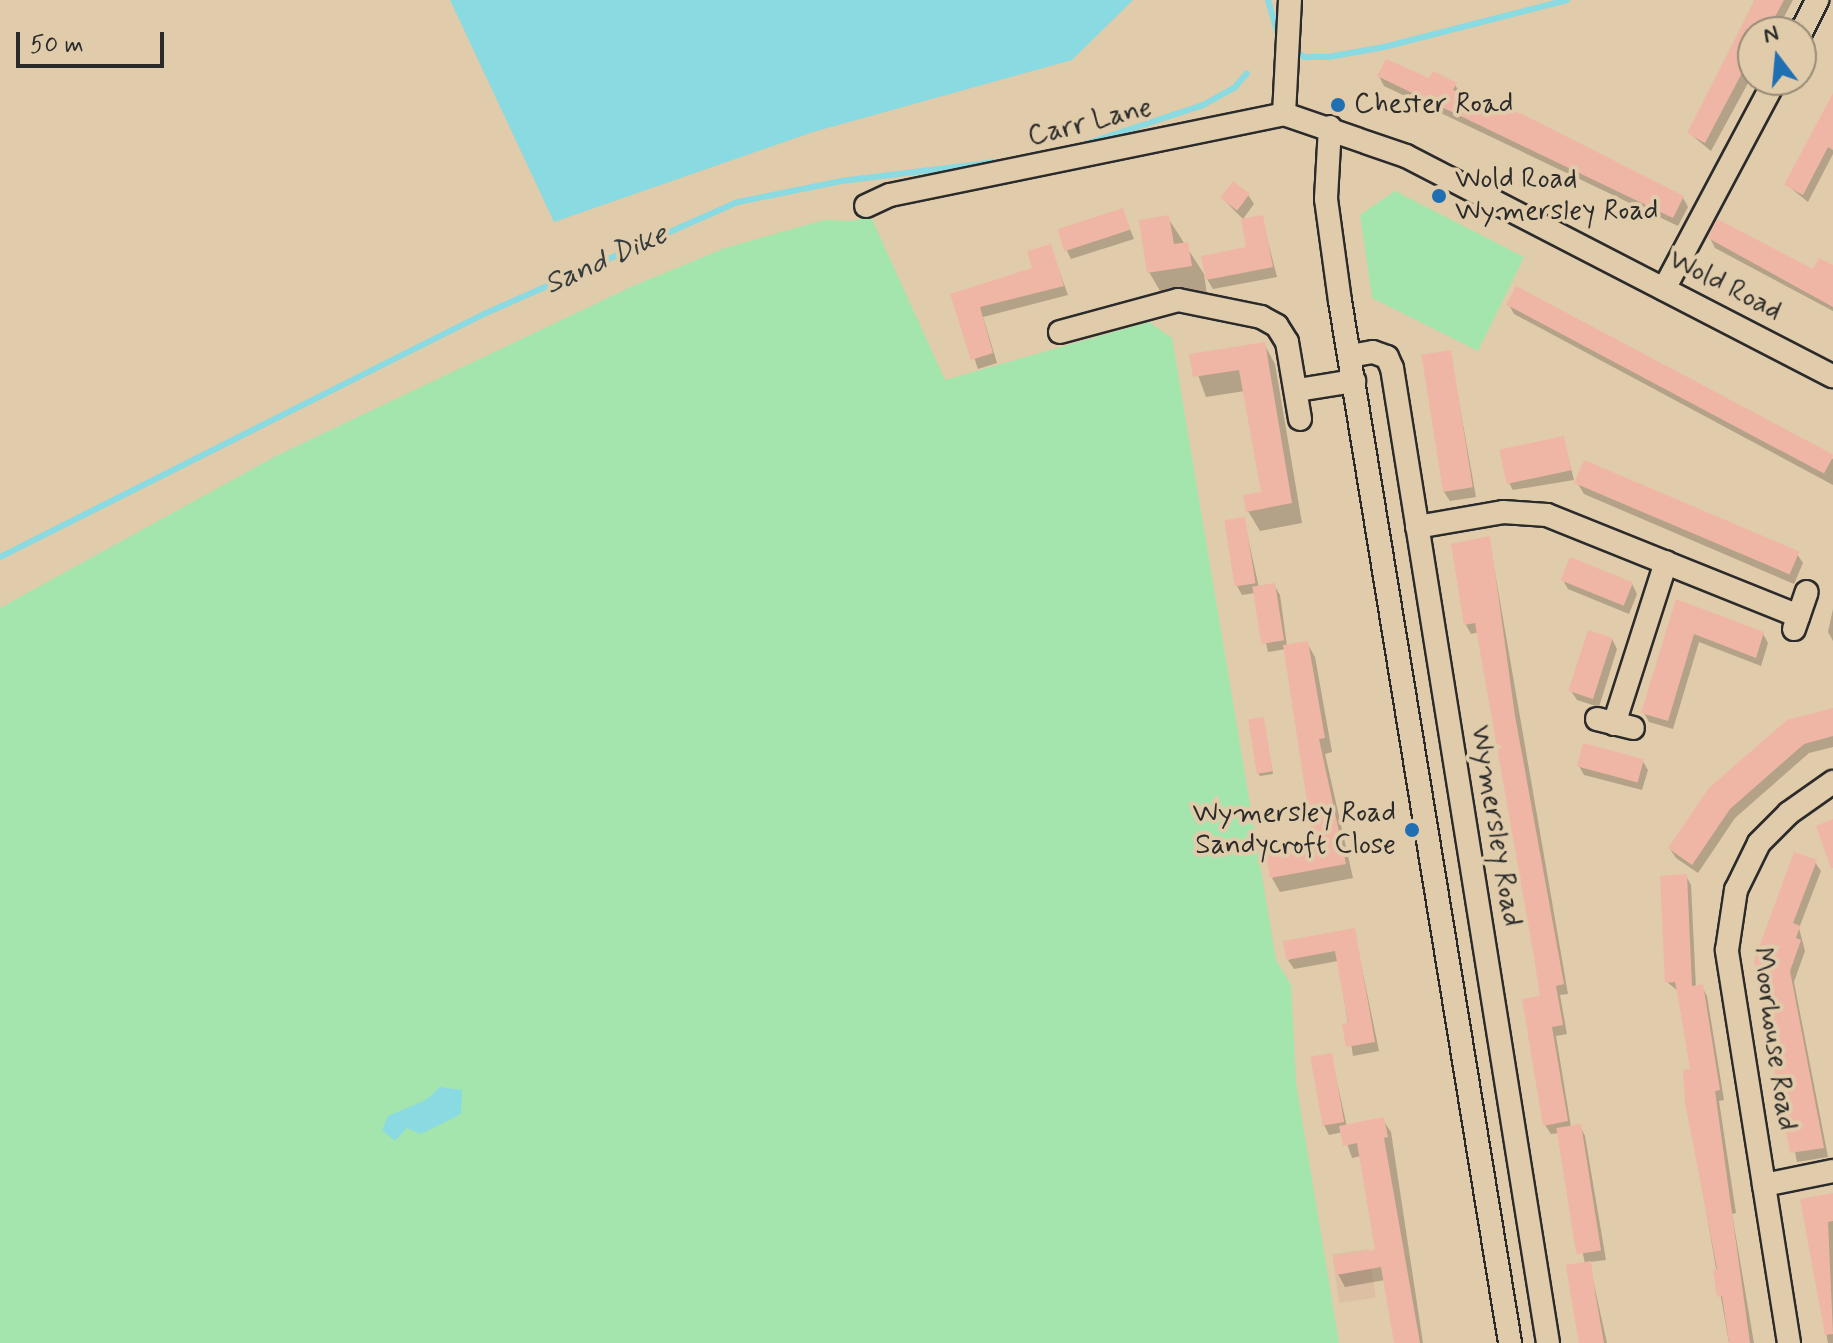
<!DOCTYPE html>
<style>
body{margin:0}
#map{position:relative;width:1833px;height:1343px;overflow:hidden;background:#e0cbaa;font-family:Mynerve,sans-serif}
div>[style]{position:absolute}
.built>*{inset:0;background:#ddbfa4;transform-origin:0 0}
.green>*{inset:0;background:#a4e5ae}
.water>*{inset:0;background:#89dae1}
.shadow>*{inset:0;background:#0003}
.stream>*{height:6px;margin:-3px;padding:0 3px;transform-origin:3px;border-radius:3px;background:#89dae1}
.building>*{inset:0;background:#efb6a6;transform-origin:0 0}
.roads{filter:drop-shadow(2px 0 #2b2b2b) drop-shadow(-2px 0 #2b2b2b) drop-shadow(0 2px #2b2b2b) drop-shadow(0 -2px #2b2b2b)}
.minor>*{height:22px;margin:-11px;padding:0 11px;transform-origin:11px;border-radius:11px;background:#e0cbaa}
.dots>*{width:22px;height:22px;translate:-50% -50%;box-sizing:border-box;border:4px solid #e0cbaa;border-radius:50%}
span{translate:-50% -50%;white-space:nowrap;text-align:center;line-height:1.15;-webkit-text-stroke:8px #e0cbaa;paint-order:stroke}
.poi-label{font-size:28px;color:#2b2b2b}
.left{translate:0 -50%;text-align:left}
.right{translate:-100% -50%;text-align:right}
.street-label{font-size:28px;color:#2b2b2b}
.water-label{font-size:30px;color:#343c3d;font-style:italic}
.north{position:absolute;left:1737px;top:16px;width:80px;height:80px;box-sizing:border-box;background:#e0cbaa;border:2px solid #988b77;border-radius:50%;rotate:344deg;font-size:22px;font-weight:700;line-height:32px;text-align:center;color:#2b2b2b}
.north::after{content:'';display:block;margin:auto;width:28px;height:36px;background:#1f6fb2;clip-path:polygon(50% 0,100% 100%,50% 72%,0 100%)}
.scale{position:absolute;left:16px;top:32px;width:148px;height:36px;box-sizing:border-box;border:4px solid #2b2b2b;border-top:0;padding-left:10px;font-size:24px;line-height:28px;white-space:nowrap;color:#2b2b2b;-webkit-text-stroke:6px #e0cbaa;paint-order:stroke}
</style>
<div id="map">
<div class="built">
<i style="left:1369px;top:1249px;width:49px;height:37px;rotate:82deg"></i>
</div>
<div class="green">
<i style="clip-path:polygon(1395px 191px,1524px 257px,1478px 351px,1372px 298px,1360px 215px)"></i>
<i style="clip-path:polygon(870px 215px,945px 380px,1149px 322px,1172px 338px,1276px 960px,1291px 985px,1296px 1083px,1339px 1343px,0 1343px,0 608px,276px 456px,633px 286px,725px 248px,824px 220px,853px 221px)"></i>
</div>
<div class="water">
<i style="clip-path:polygon(450px 0,1133px 0,1072px 60px,813px 132px,554px 222px)"></i>
<i style="clip-path:polygon(440px 1087px,462px 1090px,461px 1114px,421px 1134px,407px 1128px,395px 1141px,382px 1130px,388px 1116px,426px 1100px)"></i>
</div>
<div class="shadow">
<i style="clip-path:polygon(1755px 0,1793px 0,1776px 32px,1753px 32px,1753px 74px,1711px 151px,1689px 133px)"></i>
<i style="clip-path:polygon(1379px 76px,1455px 85px,1462px 96px,1683px 198px,1688px 207px,1678px 226px,1384px 86px)"></i>
<i style="clip-path:polygon(1833px 98px,1833px 154px,1808px 202px,1787px 185px)"></i>
<i style="clip-path:polygon(1248px 195px,1254px 204px,1243px 219px,1223px 199px)"></i>
<i style="clip-path:polygon(1122px 210px,1134px 239px,1071px 259px,1066px 249px)"></i>
<i style="clip-path:polygon(1168px 218px,1204px 274px,1207px 295px,1166px 301px,1149px 272px)"></i>
<i style="clip-path:polygon(1262px 218px,1277px 277px,1213px 289px,1207px 279px,1249px 249px)"></i>
<i style="clip-path:polygon(1710px 238px,1814px 272px,1833px 267px,1833px 311px,1715px 248px)"></i>
<i style="clip-path:polygon(1050px 246px,1068px 295px,983px 317px,997px 363px,978px 369px,953px 295px,1035px 270px)"></i>
<i style="clip-path:polygon(1509px 305px,1833px 459px,1833px 485px,1514px 314px)"></i>
<i style="clip-path:polygon(1264px 344px,1275px 364px,1302px 523px,1260px 531px,1248px 511px,1263px 494px,1245px 391px,1206px 397px,1191px 356px)"></i>
<i style="clip-path:polygon(1450px 352px,1476px 497px,1450px 501px,1444px 492px)"></i>
<i style="clip-path:polygon(1563px 438px,1574px 480px,1513px 490px,1508px 481px)"></i>
<i style="clip-path:polygon(1578px 484px,1797px 554px,1803px 563px,1794px 584px,1584px 494px)"></i>
<i style="clip-path:polygon(1244px 519px,1259px 588px,1274px 585px,1280px 595px,1287px 646px,1307px 643px,1315px 657px,1332px 752px,1325px 754px,1353px 878px,1280px 892px,1272px 878px,1316px 848px,1286px 649px,1268px 652px,1255px 593px,1242px 595px,1237px 586px,1227px 522px)"></i>
<i style="clip-path:polygon(1489px 538px,1568px 994px,1560px 995px,1567px 1034px,1556px 1036px,1571px 1127px,1580px 1126px,1585px 1136px,1606px 1260px,1589px 1262px,1607px 1343px,1581px 1343px,1585px 1264px,1559px 1133px,1551px 1134px,1545px 1125px,1542px 998px,1479px 632px,1471px 634px,1466px 625px,1453px 546px)"></i>
<i style="clip-path:polygon(1563px 580px,1632px 584px,1637px 594px,1629px 614px,1568px 589px)"></i>
<i style="clip-path:polygon(1677px 602px,1763px 634px,1768px 643px,1761px 666px,1699px 642px,1673px 729px,1649px 722px,1644px 713px)"></i>
<i style="clip-path:polygon(1833px 609px,1833px 641px,1828px 632px)"></i>
<i style="clip-path:polygon(1612px 639px,1617px 649px,1599px 707px,1577px 700px,1571px 691px)"></i>
<i style="clip-path:polygon(1833px 709px,1833px 747px,1809px 753px,1735px 818px,1698px 873px,1676px 858px,1670px 849px)"></i>
<i style="clip-path:polygon(1263px 720px,1273px 774px,1260px 776px,1258px 773px)"></i>
<i style="clip-path:polygon(1642px 760px,1648px 770px,1642px 790px,1584px 775px,1579px 766px)"></i>
<i style="clip-path:polygon(1815px 862px,1821px 871px,1799px 928px,1805px 951px,1794px 982px,1828px 1157px,1797px 1162px,1756px 961px)"></i>
<i style="clip-path:polygon(1686px 876px,1691px 885px,1696px 988px,1702px 987px,1707px 996px,1724px 1100px,1719px 1101px,1736px 1213px,1732px 1214px,1754px 1343px,1729px 1343px,1687px 1101px,1692px 1071px,1678px 991px,1667px 982px)"></i>
<i style="clip-path:polygon(1354px 930px,1379px 1051px,1353px 1056px,1338px 961px,1294px 969px,1288px 960px)"></i>
<i style="clip-path:polygon(1331px 1055px,1347px 1127px,1383px 1120px,1391px 1132px,1423px 1343px,1396px 1343px,1385px 1280px,1345px 1287px,1338px 1274px,1377px 1252px,1361px 1156px,1352px 1158px,1343px 1132px,1329px 1135px,1324px 1125px)"></i>
<i style="clip-path:polygon(1802px 1201px,1833px 1208px,1833px 1343px,1828px 1343px)"></i>
</div>
<div class="stream">
<i style="left:1268px;top:0;width:47px;rotate:73.9deg"></i>
<i style="left:1291px;top:50px;width:16px;rotate:27deg"></i>
<i style="left:1305px;top:57px;width:23px"></i>
<i style="left:1328px;top:57px;width:57px;rotate:-10.1deg"></i>
<i style="left:1384px;top:47px;width:189px;rotate:-14.4deg"></i>
<i style="left:1085px;top:144px;width:124px;rotate:-18.3deg"></i>
<i style="left:1203px;top:105px;width:37px;rotate:-29deg"></i>
<i style="left:1235px;top:87px;width:18px;rotate:-49deg"></i>
<i style="left:0;top:557px;width:544px;rotate:-26.66deg"></i>
<i style="left:486px;top:313px;width:275px;rotate:-23.8deg"></i>
<i style="left:738px;top:202px;width:105px;rotate:-11.5deg"></i>
<i style="left:841px;top:181px;width:156px;rotate:-7deg"></i>
</div>
<div class="building">
<i style="clip-path:polygon(1755px 0,1784px 0,1767px 32px,1753px 32px,1753px 52px,1705px 143px,1687px 133px)"></i>
<i style="clip-path:polygon(1386px 59px,1429px 78px,1433px 71px,1457px 83px,1453px 90px,1522px 114px,1684px 196px,1673px 218px,1377px 76px)"></i>
<i style="clip-path:polygon(1833px 93px,1833px 150px,1828px 147px,1803px 195px,1784px 185px)"></i>
<i style="left:1233px;top:181px;width:21px;height:21px;rotate:37deg"></i>
<i style="left:1123px;top:208px;width:23px;height:69px;rotate:72deg"></i>
<i style="clip-path:polygon(1169px 215px,1174px 244px,1188px 242px,1192px 266px,1147px 273px,1139px 220px)"></i>
<i style="clip-path:polygon(1263px 215px,1273px 267px,1206px 280px,1201px 256px,1246px 247px,1241px 219px)"></i>
<i style="clip-path:polygon(1717px 219px,1813px 269px,1819px 258px,1833px 265px,1833px 307px,1708px 238px)"></i>
<i style="clip-path:polygon(1051px 244px,1064px 286px,980px 307px,993px 353px,971px 360px,950px 294px,1032px 268px,1027px 251px)"></i>
<i style="left:1516px;top:286px;width:360px;height:21px;rotate:28deg"></i>
<i style="clip-path:polygon(1265px 342px,1292px 503px,1246px 512px,1243px 495px,1261px 492px,1239px 370px,1193px 377px,1189px 354px)"></i>
<i style="left:1451px;top:350px;width:139px;height:30px;rotate:81deg"></i>
<i style="left:1564px;top:436px;width:35px;height:66px;rotate:78deg"></i>
<i style="left:1584px;top:460px;width:234px;height:25px;rotate:23deg"></i>
<i style="left:1245px;top:517px;width:67px;height:21px;rotate:81deg"></i>
<i style="clip-path:polygon(1490px 536px,1515px 716px,1564px 984px,1556px 986px,1563px 1025px,1552px 1027px,1568px 1121px,1543px 1126px,1522px 999px,1540px 996px,1534px 957px,1475px 623px,1464px 625px,1451px 544px)"></i>
<i style="left:1570px;top:557px;width:68px;height:25px;rotate:22deg"></i>
<i style="left:1275px;top:583px;width:58px;height:23px;rotate:81deg"></i>
<i style="clip-path:polygon(1676px 599px,1764px 632px,1756px 658px,1694px 634px,1668px 721px,1641px 713px)"></i>
<i style="left:1588px;top:630px;width:26px;height:64px;rotate:18deg"></i>
<i style="clip-path:polygon(1308px 641px,1325px 738px,1319px 739px,1346px 864px,1270px 878px,1266px 855px,1314px 847px,1283px 645px)"></i>
<i style="clip-path:polygon(1833px 708px,1833px 736px,1804px 744px,1730px 809px,1692px 865px,1668px 848px,1709px 788px,1787px 720px)"></i>
<i style="left:1264px;top:717px;width:55px;height:16px;rotate:81deg"></i>
<i style="left:1583px;top:743px;width:63px;height:24px;rotate:15deg"></i>
<i style="clip-path:polygon(1833px 819px,1833px 868px,1831px 868px,1816px 826px)"></i>
<i style="clip-path:polygon(1794px 852px,1817px 860px,1793px 923px,1800px 926px,1796px 938px,1801px 940px,1790px 971px,1824px 1148px,1790px 1153px,1754px 961px)"></i>
<i style="clip-path:polygon(1687px 874px,1692px 986px,1703px 984px,1720px 1090px,1715px 1091px,1750px 1343px,1729px 1343px,1722px 1296px,1717px 1297px,1713px 1270px,1717px 1269px,1685px 1102px,1683px 1070px,1690px 1069px,1681px 1015px,1675px 982px,1665px 983px,1660px 876px)"></i>
<i style="clip-path:polygon(1355px 928px,1375px 1042px,1346px 1047px,1342px 1024px,1348px 1023px,1335px 951px,1286px 960px,1283px 941px)"></i>
<i style="left:1332px;top:1053px;width:70px;height:22px;rotate:80deg"></i>
<i style="clip-path:polygon(1384px 1117px,1388px 1137px,1384px 1138px,1420px 1343px,1394px 1343px,1381px 1267px,1336px 1275px,1334px 1256px,1375px 1250px,1357px 1143px,1343px 1146px,1339px 1126px)"></i>
<i style="left:1581px;top:1124px;width:128px;height:25px;rotate:81deg"></i>
<i style="clip-path:polygon(1833px 1193px,1833px 1221px,1828px 1222px,1833px 1334px,1825px 1335px,1800px 1199px)"></i>
<i style="clip-path:polygon(1591px 1261px,1595px 1292px,1604px 1343px,1579px 1343px,1571px 1297px,1566px 1265px)"></i>
</div>
<div class="roads">
<div class="minor">
<i style="left:1801px;top:32px;width:36px;rotate:-63deg"></i>
<i style="left:1284px;top:114px;width:114px;rotate:-87deg"></i>
<i style="left:1330px;top:127px;width:72px;rotate:93.2deg"></i>
<i style="left:1326px;top:199px;width:103px;rotate:82.2deg"></i>
<i style="left:1340px;top:301px;width:1056px;rotate:80.73deg"></i>
<i style="left:866px;top:206px;width:26px;rotate:-25deg"></i>
<i style="left:890px;top:195px;width:402px;rotate:-11.6deg"></i>
<i style="left:1284px;top:114px;width:129px;rotate:19deg"></i>
<i style="left:1406px;top:156px;width:480px;rotate:27.3deg"></i>
<i style="left:1664px;top:289px;width:237px;rotate:-62deg"></i>
<i style="left:1060px;top:332px;width:122px;rotate:-15.2deg"></i>
<i style="left:1178px;top:300px;width:85px;rotate:11.6deg"></i>
<i style="left:1261px;top:317px;width:18px;rotate:29deg"></i>
<i style="left:1277px;top:326px;width:19px;rotate:58deg"></i>
<i style="left:1287px;top:342px;width:78px;rotate:80.4deg"></i>
<i style="left:1350px;top:356px;width:23px;rotate:-10deg"></i>
<i style="left:1373px;top:352px;width:15px;rotate:20deg"></i>
<i style="left:1387px;top:357px;width:12px;rotate:66deg"></i>
<i style="left:1392px;top:368px;width:987px;rotate:80.91deg"></i>
<i style="left:1298px;top:390px;width:57px;rotate:-9.1deg"></i>
<i style="left:1417px;top:527px;width:87px;rotate:-9.9deg"></i>
<i style="left:1503px;top:512px;width:44px;rotate:3.9deg"></i>
<i style="left:1547px;top:515px;width:271px;rotate:21.9deg"></i>
<i style="left:1794px;top:629px;width:39px;rotate:-71deg"></i>
<i style="left:1597px;top:719px;width:37px;rotate:14deg"></i>
<i style="left:1614px;top:724px;width:170px;rotate:-72.2deg"></i>
<i style="left:1764px;top:1185px;width:70px;rotate:-11.5deg"></i>
<i style="left:1789px;top:1343px;width:398px;rotate:-99deg"></i>
<i style="left:1727px;top:950px;width:61px;rotate:-81.5deg"></i>
<i style="left:1736px;top:890px;width:52px;rotate:-63.9deg"></i>
<i style="left:1759px;top:843px;width:42px;rotate:-45deg"></i>
<i style="left:1789px;top:813px;width:54px;rotate:-35.2deg"></i>
</div>
</div>
<div class="dots">
<i style="left:1338px;top:105px;background:#1f6fb2"></i>
<i style="left:1439px;top:196px;background:#1f6fb2"></i>
<i style="left:1412px;top:830px;background:#1f6fb2"></i>
</div>
<div class="poi-label">
<span class="left" style="left:1354px;top:105px">Chester Road</span>
<span class="left" style="left:1455px;top:196px">Wold Road<br>Wymersley Road</span>
<span class="right" style="left:1396px;top:830px">Wymersley Road<br>Sandycroft Close</span>
</div>
<div class="street-label">
<span style="left:1090px;top:123px;rotate:-14deg">Carr Lane</span>
<span style="left:1725px;top:286px;rotate:27deg">Wold Road</span>
<span style="left:1495px;top:826px;rotate:81deg">Wymersley Road</span>
<span style="left:1773px;top:1039px;rotate:82deg">Moorhouse Road</span>
</div>
<div class="water-label">
<span style="left:606px;top:260px;rotate:-24deg">Sand Dike</span>
</div>
<div class="north">N</div>
<div class="scale">50 m</div>
</div>
